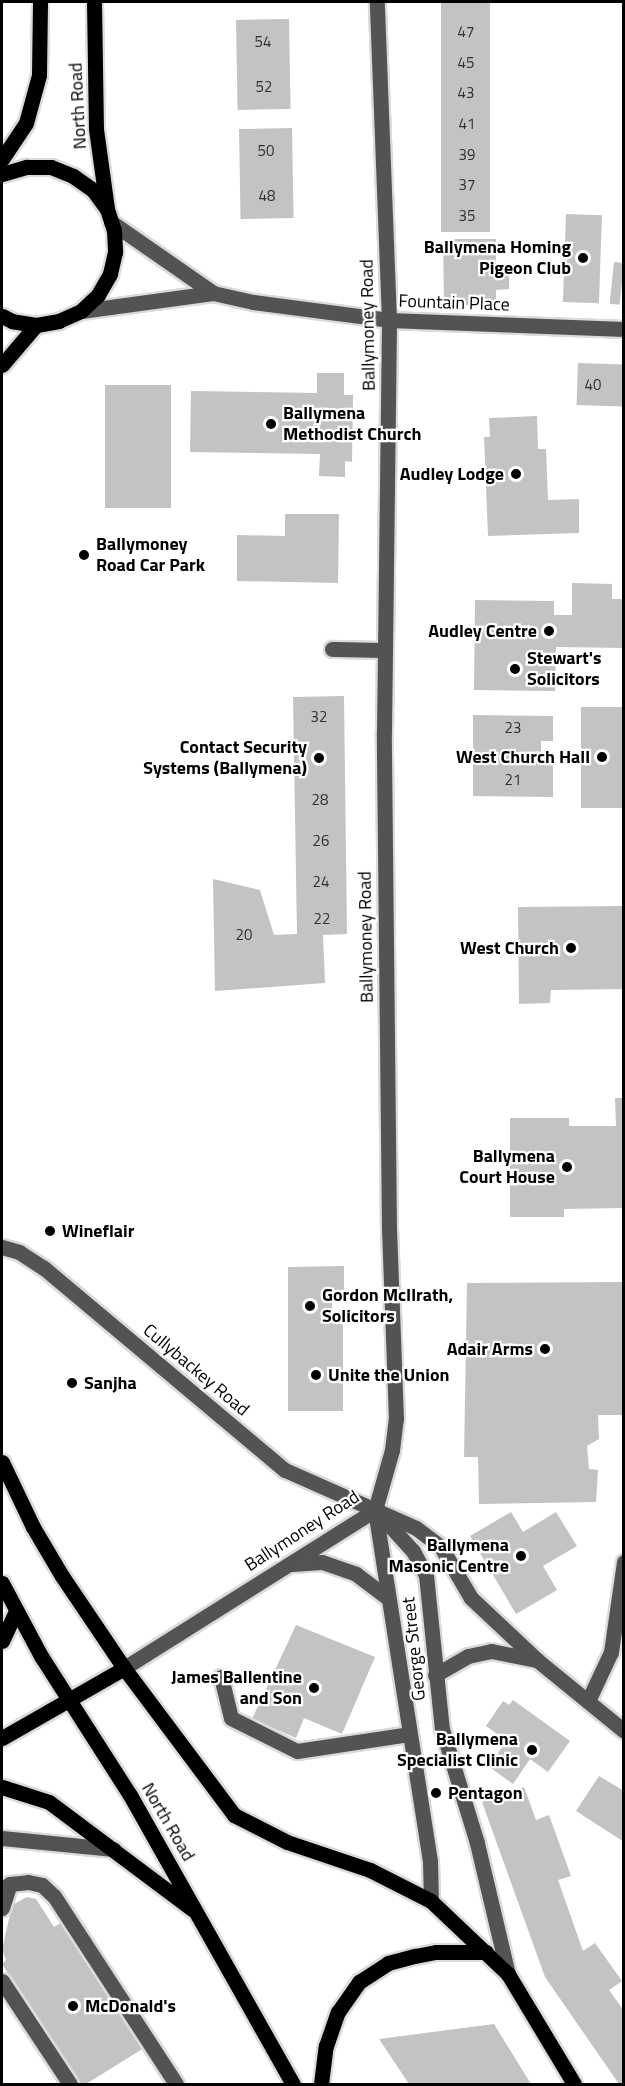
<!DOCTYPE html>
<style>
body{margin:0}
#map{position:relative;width:625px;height:2086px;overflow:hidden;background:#fff;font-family:"Titillium Web",sans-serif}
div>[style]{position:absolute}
.building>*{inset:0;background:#c3c3c3;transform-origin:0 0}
.roads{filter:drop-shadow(2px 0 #dbdbdb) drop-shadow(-2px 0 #dbdbdb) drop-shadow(0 2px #dbdbdb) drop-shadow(0 -2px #dbdbdb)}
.minor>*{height:15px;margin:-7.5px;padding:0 7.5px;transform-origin:7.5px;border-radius:7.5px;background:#535353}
.major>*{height:15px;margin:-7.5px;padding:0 7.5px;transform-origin:7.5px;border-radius:7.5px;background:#000}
.dots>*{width:16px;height:16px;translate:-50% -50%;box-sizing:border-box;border:3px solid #fff;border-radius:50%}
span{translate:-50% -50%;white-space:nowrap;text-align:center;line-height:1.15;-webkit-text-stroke:4.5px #fff;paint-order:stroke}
.number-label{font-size:15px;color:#313131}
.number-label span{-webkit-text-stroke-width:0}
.street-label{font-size:18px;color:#000}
.poi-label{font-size:18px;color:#000;font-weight:700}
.right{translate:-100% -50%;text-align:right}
.left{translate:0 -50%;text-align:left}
.frame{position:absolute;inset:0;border:3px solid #000;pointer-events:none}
</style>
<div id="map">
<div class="building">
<i style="left:441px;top:2px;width:49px;height:230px"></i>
<i style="left:289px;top:19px;width:90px;height:53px;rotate:89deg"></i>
<i style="left:292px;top:128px;width:90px;height:53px;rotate:89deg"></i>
<i style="left:566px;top:214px;width:36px;height:88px;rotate:2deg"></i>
<i style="clip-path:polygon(443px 239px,496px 239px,496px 270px,509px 270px,509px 289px,496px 290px,496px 305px,444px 305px)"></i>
<i style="left:614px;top:262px;width:10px;height:42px;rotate:6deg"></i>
<i style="left:578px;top:363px;width:46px;height:42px;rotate:2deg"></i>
<i style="clip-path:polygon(317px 373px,344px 373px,344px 395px,353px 395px,352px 462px,345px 461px,345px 477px,319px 476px,320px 454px,190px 452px,191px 391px,317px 393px)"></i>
<i style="left:105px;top:385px;width:66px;height:123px"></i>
<i style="clip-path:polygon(537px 416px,538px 449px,546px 449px,548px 500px,579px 499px,579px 533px,488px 536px,484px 437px,490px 437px,489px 418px)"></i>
<i style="clip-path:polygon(285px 514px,339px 514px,338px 583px,237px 581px,237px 535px,285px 536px)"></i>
<i style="clip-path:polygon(572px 583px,612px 584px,612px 599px,624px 599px,624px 648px,556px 647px,555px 691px,474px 690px,475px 600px,554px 601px,554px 615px,572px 615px)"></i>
<i style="clip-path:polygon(344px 696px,347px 934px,323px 935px,325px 983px,215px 991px,213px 879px,260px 890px,274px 935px,297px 934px,293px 697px)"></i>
<i style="left:581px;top:707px;width:43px;height:101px"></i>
<i style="clip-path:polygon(473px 715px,553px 716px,553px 741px,541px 741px,541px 764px,553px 764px,553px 797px,473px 796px)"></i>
<i style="clip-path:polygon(624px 906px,624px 989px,551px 990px,550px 1003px,519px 1004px,518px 907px)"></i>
<i style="clip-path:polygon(615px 1098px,624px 1098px,624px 1208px,564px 1209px,564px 1217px,510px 1217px,510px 1118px,569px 1118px,569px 1126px,616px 1126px)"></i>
<i style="clip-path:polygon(344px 1266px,344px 1301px,332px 1301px,332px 1311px,343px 1311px,343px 1411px,288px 1411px,288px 1267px)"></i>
<i style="clip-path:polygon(624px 1282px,624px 1415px,598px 1415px,599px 1439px,587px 1446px,589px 1469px,598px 1470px,596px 1502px,479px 1504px,478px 1457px,464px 1457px,467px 1283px)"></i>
<i style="clip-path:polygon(511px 1512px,523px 1532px,556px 1512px,577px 1546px,543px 1566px,557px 1590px,516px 1614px,470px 1536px)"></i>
<i style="clip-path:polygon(296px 1625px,375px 1657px,342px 1734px,304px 1718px,296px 1738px,252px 1719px)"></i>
<i style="clip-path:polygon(513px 1700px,570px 1741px,548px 1772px,530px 1759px,513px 1784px,488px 1766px,507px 1741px,486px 1726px,503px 1701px,509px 1705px)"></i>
<i style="clip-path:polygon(599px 1776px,624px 1791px,624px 1842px,576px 1811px)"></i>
<i style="clip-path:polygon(524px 1787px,536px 1820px,549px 1815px,571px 1876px,558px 1880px,583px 1951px,595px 1943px,622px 1981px,609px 1990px,624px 2011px,624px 2084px,619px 2084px,545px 1977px,482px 1802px)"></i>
<i style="clip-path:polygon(27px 1897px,36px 1899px,54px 1927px,62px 1922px,144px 2048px,86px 2084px,79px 2084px,2px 1964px,6px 1960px,2px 1950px,12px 1905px)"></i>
<i style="clip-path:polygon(494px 2024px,531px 2084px,409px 2084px,379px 2039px)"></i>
</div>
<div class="roads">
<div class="minor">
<i style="left:111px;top:222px;width:124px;rotate:34.8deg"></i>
<i style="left:81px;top:311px;width:133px;rotate:-7.8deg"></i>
<i style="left:213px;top:293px;width:41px;rotate:12.7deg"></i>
<i style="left:253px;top:302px;width:137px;rotate:7.5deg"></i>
<i style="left:389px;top:320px;width:235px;rotate:2.2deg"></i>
<i style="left:332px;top:649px;width:53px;rotate:1.1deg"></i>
<i style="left:2px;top:1247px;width:18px;rotate:16deg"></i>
<i style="left:19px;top:1252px;width:30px;rotate:33deg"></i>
<i style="left:44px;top:1268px;width:314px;rotate:40deg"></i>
<i style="left:285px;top:1470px;width:143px;rotate:23.9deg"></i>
<i style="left:416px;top:1528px;width:31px;rotate:37deg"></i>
<i style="left:441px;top:1547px;width:59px;rotate:59.5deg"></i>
<i style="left:471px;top:1598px;width:91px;rotate:43.2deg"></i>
<i style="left:537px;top:1660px;width:112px;rotate:39.2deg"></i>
<i style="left:375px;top:1510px;width:355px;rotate:81.1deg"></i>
<i style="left:430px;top:1861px;width:40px;rotate:88.6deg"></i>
<i style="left:379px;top:1514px;width:50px;rotate:47.4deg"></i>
<i style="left:413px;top:1551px;width:27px;rotate:62deg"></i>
<i style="left:426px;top:1575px;width:155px;rotate:84.1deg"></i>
<i style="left:442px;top:1729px;width:119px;rotate:72.9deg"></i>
<i style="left:477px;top:1843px;width:135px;rotate:76.7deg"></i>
<i style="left:292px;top:1564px;width:30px;rotate:-4deg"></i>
<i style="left:322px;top:1562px;width:36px;rotate:19deg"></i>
<i style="left:356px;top:1574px;width:39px;rotate:37deg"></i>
<i style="left:124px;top:1668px;width:297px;rotate:-32.2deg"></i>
<i style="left:375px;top:1510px;width:62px;rotate:-74.2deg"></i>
<i style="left:392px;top:1450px;width:31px;rotate:-83deg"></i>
<i style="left:396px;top:1419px;width:188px;rotate:-92.1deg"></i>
<i style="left:389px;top:1231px;width:499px;rotate:-90.6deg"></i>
<i style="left:384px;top:732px;width:412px;rotate:-89.3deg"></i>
<i style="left:389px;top:320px;width:318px;rotate:-92.2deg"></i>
<i style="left:435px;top:1675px;width:38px;rotate:-30deg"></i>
<i style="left:468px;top:1656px;width:24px;rotate:-12deg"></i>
<i style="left:491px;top:1651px;width:47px;rotate:11.1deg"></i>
<i style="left:221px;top:1677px;width:42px;rotate:76.3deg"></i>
<i style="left:231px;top:1718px;width:74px;rotate:26.6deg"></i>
<i style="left:297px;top:1751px;width:113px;rotate:-8.6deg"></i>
<i style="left:588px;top:1701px;width:54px;rotate:-64.9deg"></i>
<i style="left:611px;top:1652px;width:91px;rotate:-81.8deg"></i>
<i style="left:2px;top:1838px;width:112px;rotate:5.7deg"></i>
<i style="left:2px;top:1889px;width:9px;rotate:-32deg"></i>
<i style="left:10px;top:1884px;width:18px;rotate:-6deg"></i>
<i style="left:28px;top:1882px;width:14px;rotate:12deg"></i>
<i style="left:42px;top:1885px;width:16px;rotate:43deg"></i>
<i style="left:54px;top:1896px;width:224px;rotate:57deg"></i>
<i style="left:2px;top:1908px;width:25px;rotate:-72deg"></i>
<i style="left:2px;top:1981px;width:123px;rotate:56.6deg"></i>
</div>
<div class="major">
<i style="left:94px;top:2px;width:127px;rotate:89.1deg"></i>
<i style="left:96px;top:129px;width:80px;rotate:82.1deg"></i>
<i style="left:2px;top:159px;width:43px;rotate:-56.3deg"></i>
<i style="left:26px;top:123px;width:50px;rotate:-74.8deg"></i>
<i style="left:39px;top:75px;width:73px;rotate:-89.2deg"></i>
<i style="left:2px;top:174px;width:26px;rotate:-16deg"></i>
<i style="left:27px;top:167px;width:24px"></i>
<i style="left:51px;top:167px;width:24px;rotate:22deg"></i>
<i style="left:73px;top:176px;width:24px;rotate:35deg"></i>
<i style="left:93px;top:190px;width:24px;rotate:54deg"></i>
<i style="left:107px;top:209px;width:22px;rotate:72deg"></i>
<i style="left:114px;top:230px;width:22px;rotate:87deg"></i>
<i style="left:115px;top:252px;width:23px;rotate:103deg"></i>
<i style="left:110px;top:274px;width:24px;rotate:120deg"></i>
<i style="left:98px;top:295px;width:23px;rotate:137deg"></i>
<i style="left:81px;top:311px;width:24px;rotate:156deg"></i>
<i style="left:59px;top:321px;width:23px;rotate:170deg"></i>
<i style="left:36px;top:325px;width:24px;rotate:-171deg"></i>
<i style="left:12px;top:321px;width:11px;rotate:-153deg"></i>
<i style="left:2px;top:365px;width:52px;rotate:-49.6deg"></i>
<i style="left:2px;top:1462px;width:72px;rotate:64.5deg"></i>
<i style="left:33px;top:1527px;width:57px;rotate:59.4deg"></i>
<i style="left:62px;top:1576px;width:111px;rotate:56deg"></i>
<i style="left:124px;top:1668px;width:184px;rotate:53.2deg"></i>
<i style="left:234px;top:1815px;width:59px;rotate:27deg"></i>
<i style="left:287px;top:1842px;width:88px;rotate:18.6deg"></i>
<i style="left:370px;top:1870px;width:68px;rotate:26.9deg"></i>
<i style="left:431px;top:1901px;width:106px;rotate:43.5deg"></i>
<i style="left:508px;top:1974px;width:128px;rotate:59deg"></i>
<i style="left:2px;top:1583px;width:83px;rotate:61.9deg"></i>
<i style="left:41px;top:1656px;width:165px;rotate:57.4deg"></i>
<i style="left:130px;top:1795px;width:332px;rotate:60.6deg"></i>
<i style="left:2px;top:1641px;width:33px;rotate:-65deg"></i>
<i style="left:2px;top:1738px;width:141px;rotate:-29.8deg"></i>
<i style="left:2px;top:1787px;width:49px;rotate:17.7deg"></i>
<i style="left:49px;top:1802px;width:179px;rotate:36.8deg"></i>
<i style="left:321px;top:2084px;width:38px;rotate:-83deg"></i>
<i style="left:326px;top:2046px;width:36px;rotate:-71deg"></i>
<i style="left:338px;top:2012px;width:37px;rotate:-55deg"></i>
<i style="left:359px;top:1982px;width:35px;rotate:-33deg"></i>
<i style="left:388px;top:1963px;width:28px;rotate:-15deg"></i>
<i style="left:415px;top:1956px;width:21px;rotate:-11deg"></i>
<i style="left:436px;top:1952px;width:50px"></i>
</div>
</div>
<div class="dots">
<i style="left:583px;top:258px;background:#000"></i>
<i style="left:271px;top:424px;background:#000"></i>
<i style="left:516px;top:474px;background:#000"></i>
<i style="left:84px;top:555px;background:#000"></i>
<i style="left:549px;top:631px;background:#000"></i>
<i style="left:515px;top:669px;background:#000"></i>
<i style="left:602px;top:757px;background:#000"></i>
<i style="left:319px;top:758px;background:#000"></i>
<i style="left:571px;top:948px;background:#000"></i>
<i style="left:567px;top:1167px;background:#000"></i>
<i style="left:50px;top:1231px;background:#000"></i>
<i style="left:310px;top:1306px;background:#000"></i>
<i style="left:545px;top:1349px;background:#000"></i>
<i style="left:316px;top:1375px;background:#000"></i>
<i style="left:72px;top:1383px;background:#000"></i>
<i style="left:521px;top:1556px;background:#000"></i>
<i style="left:314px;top:1688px;background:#000"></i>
<i style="left:532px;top:1750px;background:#000"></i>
<i style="left:436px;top:1793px;background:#000"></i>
<i style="left:73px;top:2006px;background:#000"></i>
</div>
<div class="number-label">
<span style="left:466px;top:32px">47</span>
<span style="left:263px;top:42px">54</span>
<span style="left:466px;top:63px">45</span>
<span style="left:264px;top:87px">52</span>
<span style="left:466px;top:93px">43</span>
<span style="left:467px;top:124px">41</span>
<span style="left:266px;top:151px">50</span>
<span style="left:467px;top:155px">39</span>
<span style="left:467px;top:185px">37</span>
<span style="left:267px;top:196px">48</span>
<span style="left:467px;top:216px">35</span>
<span style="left:593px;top:385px">40</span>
<span style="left:319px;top:717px">32</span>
<span style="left:513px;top:728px">23</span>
<span style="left:513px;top:780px">21</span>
<span style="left:320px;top:800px">28</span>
<span style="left:321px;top:841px">26</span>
<span style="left:321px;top:882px">24</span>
<span style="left:322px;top:919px">22</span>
<span style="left:244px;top:935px">20</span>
</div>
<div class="street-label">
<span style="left:78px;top:106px;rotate:-93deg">North Road</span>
<span style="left:454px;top:303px;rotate:2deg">Fountain Place</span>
<span style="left:368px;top:325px;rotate:-91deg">Ballymoney Road</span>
<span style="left:366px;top:937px;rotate:-91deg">Ballymoney Road</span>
<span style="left:196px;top:1370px;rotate:40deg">Cullybackey Road</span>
<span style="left:302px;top:1531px;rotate:-33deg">Ballymoney Road</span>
<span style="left:414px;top:1649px;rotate:-96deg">George Street</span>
<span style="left:168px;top:1822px;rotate:60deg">North Road</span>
</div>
<div class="poi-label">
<span class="right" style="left:571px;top:258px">Ballymena Homing<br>Pigeon Club</span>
<span class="left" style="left:283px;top:424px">Ballymena<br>Methodist Church</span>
<span class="right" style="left:504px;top:474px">Audley Lodge</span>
<span class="left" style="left:96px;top:555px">Ballymoney<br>Road Car Park</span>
<span class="right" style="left:537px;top:631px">Audley Centre</span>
<span class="left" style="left:527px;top:669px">Stewart's<br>Solicitors</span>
<span class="right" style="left:307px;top:758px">Contact Security<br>Systems (Ballymena)</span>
<span class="right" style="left:590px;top:757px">West Church Hall</span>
<span class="right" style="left:559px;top:948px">West Church</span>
<span class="right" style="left:555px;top:1167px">Ballymena<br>Court House</span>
<span class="left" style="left:62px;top:1231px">Wineflair</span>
<span class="left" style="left:322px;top:1306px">Gordon McIlrath,<br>Solicitors</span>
<span class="right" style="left:533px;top:1349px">Adair Arms</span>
<span class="left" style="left:328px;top:1375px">Unite the Union</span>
<span class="left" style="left:84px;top:1383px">Sanjha</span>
<span class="right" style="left:509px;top:1556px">Ballymena<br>Masonic Centre</span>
<span class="right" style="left:302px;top:1688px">James Ballentine<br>and Son</span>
<span class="right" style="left:518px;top:1750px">Ballymena<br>Specialist Clinic</span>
<span class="left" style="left:448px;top:1793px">Pentagon</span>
<span class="left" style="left:85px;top:2006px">McDonald's</span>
</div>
<div class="frame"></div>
</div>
